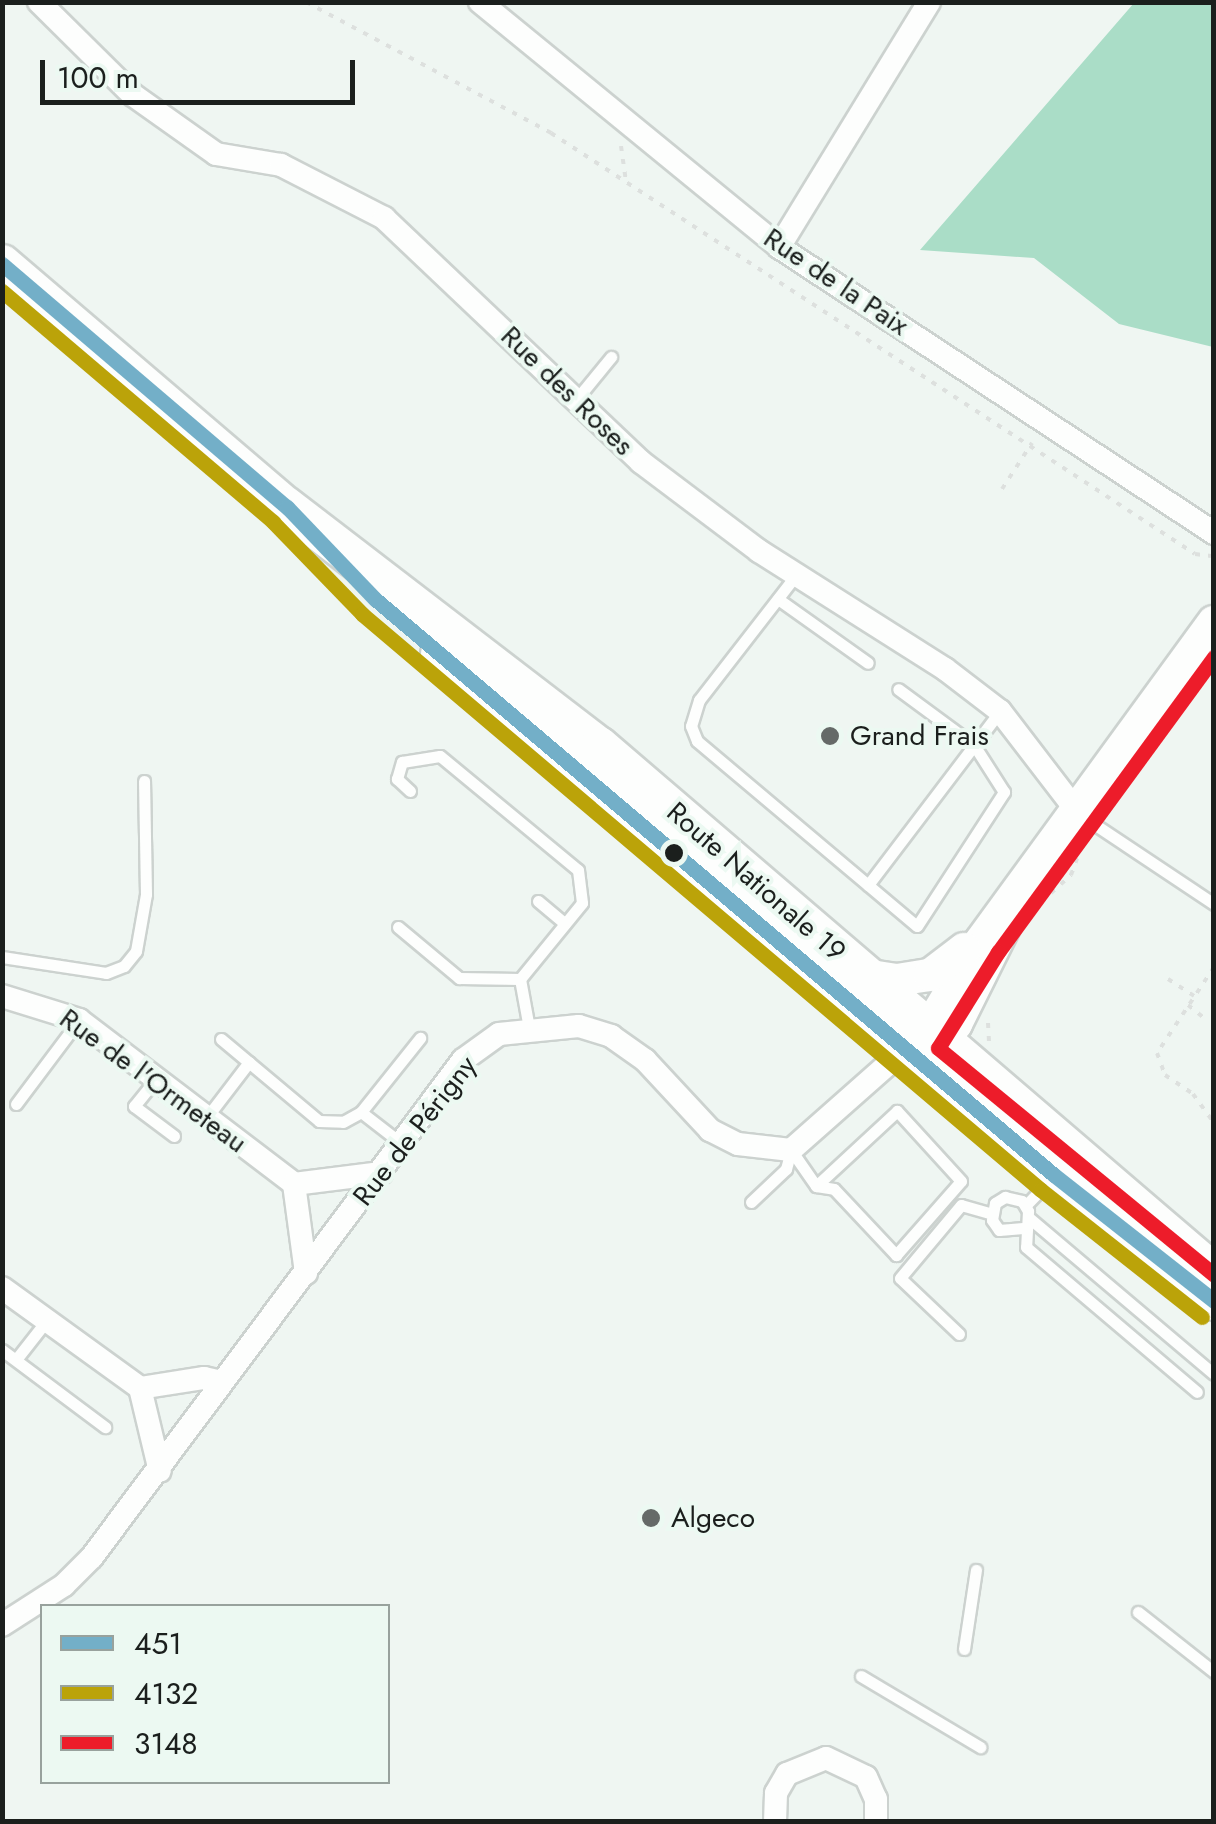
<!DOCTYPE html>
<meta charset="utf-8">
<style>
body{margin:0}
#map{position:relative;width:1216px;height:1824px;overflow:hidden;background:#eff6f2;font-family:Jost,sans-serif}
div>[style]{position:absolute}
.forest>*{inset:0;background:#aaddc7}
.path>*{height:4px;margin-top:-2px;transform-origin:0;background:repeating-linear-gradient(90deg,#dde0de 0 5px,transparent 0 13px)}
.roads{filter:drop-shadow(2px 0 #ccd2cf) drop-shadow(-2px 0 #ccd2cf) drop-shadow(0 2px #ccd2cf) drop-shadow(0 -2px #ccd2cf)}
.lane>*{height:11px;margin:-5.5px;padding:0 5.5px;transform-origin:5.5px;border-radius:5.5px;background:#fdfefd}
.street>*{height:22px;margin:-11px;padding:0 11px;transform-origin:11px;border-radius:11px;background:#fdfefd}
.secondary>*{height:32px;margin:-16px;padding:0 16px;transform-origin:16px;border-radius:16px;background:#fdfefd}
.primary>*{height:38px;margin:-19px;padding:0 19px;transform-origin:19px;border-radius:19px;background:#fdfefd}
.bus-1>*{height:15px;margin:-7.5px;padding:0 7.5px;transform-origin:7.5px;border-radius:7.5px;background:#73afc8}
.bus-2>*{height:15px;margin:-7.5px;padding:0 7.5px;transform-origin:7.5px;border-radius:7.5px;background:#bba309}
.bus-3>*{height:15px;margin:-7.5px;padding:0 7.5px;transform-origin:7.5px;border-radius:7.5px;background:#ed1c2a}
.dots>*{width:28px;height:28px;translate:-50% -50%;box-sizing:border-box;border:5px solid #ecf9f2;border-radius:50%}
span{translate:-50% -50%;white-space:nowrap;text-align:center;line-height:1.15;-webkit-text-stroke:8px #ecf9f2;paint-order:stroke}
.street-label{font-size:28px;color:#1b1f1d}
.poi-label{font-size:28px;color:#1b1f1d}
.left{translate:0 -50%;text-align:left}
.frame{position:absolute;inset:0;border:5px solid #1b1f1d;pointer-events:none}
.legend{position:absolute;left:40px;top:1604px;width:350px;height:180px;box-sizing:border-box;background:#ecf9f2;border:2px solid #98a29d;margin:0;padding:12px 18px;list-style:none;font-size:30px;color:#1b1f1d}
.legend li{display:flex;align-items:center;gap:20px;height:50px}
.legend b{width:50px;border:2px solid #98a29d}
.scale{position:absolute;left:40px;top:60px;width:315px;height:45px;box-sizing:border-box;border:5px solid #1b1f1d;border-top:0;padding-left:12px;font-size:30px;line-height:35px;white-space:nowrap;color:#1b1f1d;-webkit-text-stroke:8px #ecf9f2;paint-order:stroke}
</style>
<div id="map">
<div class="forest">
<i style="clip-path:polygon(1134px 3px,1213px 3px,1213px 347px,1119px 324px,1034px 258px,920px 250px)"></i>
</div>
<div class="path">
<i style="left:306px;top:2px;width:278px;rotate:28.1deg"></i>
<i style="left:551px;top:133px;width:769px;rotate:33.17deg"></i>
<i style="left:1195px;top:554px;width:16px;rotate:7deg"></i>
<i style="left:621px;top:146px;width:35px;rotate:82deg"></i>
<i style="left:1002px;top:489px;width:55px;rotate:-56.9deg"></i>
<i style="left:1051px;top:893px;width:27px;rotate:-42deg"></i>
<i style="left:1071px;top:875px;width:29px;rotate:-70deg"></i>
<i style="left:1214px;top:967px;width:103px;rotate:123.5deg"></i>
<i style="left:1157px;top:1053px;width:23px;rotate:70deg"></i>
<i style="left:1165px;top:1075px;width:34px;rotate:34deg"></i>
<i style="left:1193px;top:1094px;width:36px;rotate:54deg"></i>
<i style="left:1168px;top:979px;width:31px;rotate:33deg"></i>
<i style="left:1188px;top:1005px;width:22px;rotate:39deg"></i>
<i style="left:988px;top:1023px;width:20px;rotate:87deg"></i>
</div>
<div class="roads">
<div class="lane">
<i style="left:575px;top:401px;width:57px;rotate:-50.7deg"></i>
<i style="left:796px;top:575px;width:158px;rotate:127.8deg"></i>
<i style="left:699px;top:700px;width:27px;rotate:107deg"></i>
<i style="left:691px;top:726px;width:16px;rotate:68deg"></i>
<i style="left:697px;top:741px;width:287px;rotate:40.1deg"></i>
<i style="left:917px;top:926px;width:160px;rotate:-57deg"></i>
<i style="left:1004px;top:792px;width:56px;rotate:-122.6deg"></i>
<i style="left:974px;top:745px;width:94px;rotate:-143.6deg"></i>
<i style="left:778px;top:599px;width:110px;rotate:35.4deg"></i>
<i style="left:410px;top:791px;width:18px;rotate:-137deg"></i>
<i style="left:397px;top:779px;width:18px;rotate:-74deg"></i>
<i style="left:402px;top:762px;width:38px;rotate:-9deg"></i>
<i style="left:440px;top:756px;width:179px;rotate:39.6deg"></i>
<i style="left:578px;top:870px;width:33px;rotate:83deg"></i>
<i style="left:582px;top:903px;width:98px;rotate:129.2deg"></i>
<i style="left:520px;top:979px;width:50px;rotate:79.6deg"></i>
<i style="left:1079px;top:814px;width:162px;rotate:33.7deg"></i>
<i style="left:868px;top:885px;width:218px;rotate:-52.8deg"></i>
<i style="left:538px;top:901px;width:35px;rotate:40deg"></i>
<i style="left:398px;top:927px;width:80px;rotate:39.9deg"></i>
<i style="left:459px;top:978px;width:61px;rotate:0.9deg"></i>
<i style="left:2px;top:957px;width:105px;rotate:8.7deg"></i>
<i style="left:106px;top:973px;width:19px;rotate:-21deg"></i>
<i style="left:124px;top:966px;width:19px;rotate:-51deg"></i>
<i style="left:136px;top:951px;width:58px;rotate:-80deg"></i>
<i style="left:146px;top:894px;width:113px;rotate:-91deg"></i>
<i style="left:221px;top:1039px;width:128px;rotate:39.9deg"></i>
<i style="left:319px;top:1121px;width:24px;rotate:2deg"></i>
<i style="left:343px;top:1122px;width:21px;rotate:-29deg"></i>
<i style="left:361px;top:1112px;width:95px;rotate:-51.4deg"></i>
<i style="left:156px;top:1079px;width:35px;rotate:129deg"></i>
<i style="left:134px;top:1106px;width:50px;rotate:36.9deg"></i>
<i style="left:16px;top:1104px;width:105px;rotate:-53.1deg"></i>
<i style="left:361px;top:1112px;width:51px;rotate:37.8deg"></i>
<i style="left:207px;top:1117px;width:69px;rotate:-52.6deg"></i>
<i style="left:791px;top:1150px;width:44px;rotate:55.2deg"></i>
<i style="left:816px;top:1186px;width:18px;rotate:9deg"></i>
<i style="left:834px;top:1189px;width:91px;rotate:46.8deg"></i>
<i style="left:896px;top:1255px;width:98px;rotate:-48.7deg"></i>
<i style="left:961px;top:1181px;width:95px;rotate:-132.4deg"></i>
<i style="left:897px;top:1111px;width:110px;rotate:137.2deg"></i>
<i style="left:751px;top:1202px;width:48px;rotate:-43.3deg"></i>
<i style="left:786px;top:1169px;width:20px;rotate:-75deg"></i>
<i style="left:1026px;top:1205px;width:37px;rotate:-46deg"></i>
<i style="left:1028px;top:1217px;width:243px;rotate:40.2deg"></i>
<i style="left:1023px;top:1228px;width:24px;rotate:175deg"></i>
<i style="left:999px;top:1230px;width:12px;rotate:-125deg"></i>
<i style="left:992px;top:1220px;width:17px;rotate:-80deg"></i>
<i style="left:995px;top:1203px;width:12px;rotate:-31deg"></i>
<i style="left:1005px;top:1197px;width:17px;rotate:13deg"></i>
<i style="left:1022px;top:1201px;width:12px;rotate:59deg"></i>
<i style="left:1028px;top:1211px;width:36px;rotate:93deg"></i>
<i style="left:1026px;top:1247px;width:224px;rotate:40.3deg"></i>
<i style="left:959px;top:1334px;width:81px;rotate:-136.5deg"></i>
<i style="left:900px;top:1278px;width:95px;rotate:-50.1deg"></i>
<i style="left:961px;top:1205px;width:32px;rotate:16deg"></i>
<i style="left:2px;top:1350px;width:129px;rotate:36.8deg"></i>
<i style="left:18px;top:1357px;width:47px;rotate:-51.9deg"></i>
<i style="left:1138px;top:1612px;width:97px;rotate:38.3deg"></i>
<i style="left:964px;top:1649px;width:80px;rotate:-81.4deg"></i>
<i style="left:861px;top:1676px;width:139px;rotate:30.8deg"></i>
</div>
<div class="street">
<i style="left:39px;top:2px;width:132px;rotate:44.7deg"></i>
<i style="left:133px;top:95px;width:102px;rotate:35.4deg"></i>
<i style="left:216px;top:154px;width:66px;rotate:9.6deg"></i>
<i style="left:281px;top:165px;width:116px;rotate:27.2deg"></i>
<i style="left:384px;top:218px;width:354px;rotate:43.5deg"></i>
<i style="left:641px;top:462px;width:148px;rotate:37deg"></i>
<i style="left:759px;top:551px;width:220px;rotate:32.4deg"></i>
<i style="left:945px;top:669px;width:69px;rotate:37.4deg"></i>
<i style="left:1000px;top:711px;width:130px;rotate:52.5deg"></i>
<i style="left:480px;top:2px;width:387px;rotate:39.3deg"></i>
<i style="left:779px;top:247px;width:521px;rotate:33.32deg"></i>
<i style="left:779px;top:247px;width:287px;rotate:-58.5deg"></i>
<i style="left:2px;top:996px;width:81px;rotate:17.3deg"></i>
<i style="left:79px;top:1020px;width:270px;rotate:37.3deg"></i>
<i style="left:294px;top:1184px;width:88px;rotate:-7.2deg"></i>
<i style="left:294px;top:1184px;width:90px;rotate:82.3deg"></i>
<i style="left:2px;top:1288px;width:170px;rotate:35.9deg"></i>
<i style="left:140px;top:1388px;width:85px;rotate:76.5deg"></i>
<i style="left:140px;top:1388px;width:65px;rotate:-8.9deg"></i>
<i style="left:204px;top:1378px;width:18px;rotate:13deg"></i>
<i style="left:2px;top:1625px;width:74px;rotate:-32.8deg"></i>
<i style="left:64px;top:1585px;width:40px;rotate:-45deg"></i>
<i style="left:92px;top:1557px;width:620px;rotate:-53.26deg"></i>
<i style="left:463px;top:1060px;width:44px;rotate:-35.8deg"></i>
<i style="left:499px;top:1034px;width:80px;rotate:-5.7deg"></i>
<i style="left:579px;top:1026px;width:34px;rotate:17deg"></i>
<i style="left:611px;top:1036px;width:42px;rotate:35.2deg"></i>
<i style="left:645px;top:1060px;width:96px;rotate:47.1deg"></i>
<i style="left:710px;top:1130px;width:31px;rotate:27deg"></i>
<i style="left:738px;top:1144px;width:53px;rotate:6.5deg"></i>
<i style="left:791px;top:1150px;width:162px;rotate:-41.5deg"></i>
<i style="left:775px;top:1822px;width:29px;rotate:-88deg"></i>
<i style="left:776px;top:1793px;width:22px;rotate:-60deg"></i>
<i style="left:787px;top:1774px;width:42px;rotate:-22.3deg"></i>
<i style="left:826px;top:1758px;width:44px;rotate:25.4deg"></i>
<i style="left:866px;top:1777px;width:24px;rotate:66deg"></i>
<i style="left:876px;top:1799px;width:23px;rotate:90deg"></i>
</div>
<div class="secondary">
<i style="left:1018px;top:899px;width:140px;rotate:116.4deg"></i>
<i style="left:956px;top:1024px;width:30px;rotate:166deg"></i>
<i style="left:927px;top:1031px;width:105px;rotate:-59deg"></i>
<i style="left:981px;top:941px;width:395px;rotate:-53.9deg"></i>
<i style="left:864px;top:975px;width:33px;rotate:9deg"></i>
<i style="left:897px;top:980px;width:33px;rotate:-9deg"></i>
<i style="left:930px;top:975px;width:43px;rotate:-37.4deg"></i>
</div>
<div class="primary">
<i style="left:2px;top:264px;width:375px;rotate:40.5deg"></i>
<i style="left:287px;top:507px;width:393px;rotate:37.5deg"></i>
<i style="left:599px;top:746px;width:810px;rotate:40.59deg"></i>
<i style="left:440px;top:654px;width:805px;rotate:40.32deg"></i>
<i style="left:1054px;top:1175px;width:204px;rotate:38.2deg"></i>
</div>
</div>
<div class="bus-1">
<i style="left:2px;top:264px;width:375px;rotate:40.5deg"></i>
<i style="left:287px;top:507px;width:127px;rotate:46.3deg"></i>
<i style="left:375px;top:599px;width:890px;rotate:40.31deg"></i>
<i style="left:1054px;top:1175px;width:204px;rotate:38.2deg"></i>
</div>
<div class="bus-2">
<i style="left:2px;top:291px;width:356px;rotate:40.4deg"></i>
<i style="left:273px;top:522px;width:128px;rotate:45.9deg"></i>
<i style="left:362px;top:614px;width:890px;rotate:40.31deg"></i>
<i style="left:1041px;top:1190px;width:205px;rotate:38.3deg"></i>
</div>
<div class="bus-3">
<i style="left:1214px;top:657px;width:366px;rotate:126.2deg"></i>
<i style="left:998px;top:952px;width:113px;rotate:122deg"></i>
<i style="left:938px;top:1048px;width:357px;rotate:39.4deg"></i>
</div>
<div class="dots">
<i style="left:830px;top:736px;background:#656a68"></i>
<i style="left:674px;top:853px;background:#1b1f1d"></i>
<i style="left:651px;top:1518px;background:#656a68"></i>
</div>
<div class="street-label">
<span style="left:836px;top:282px;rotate:34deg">Rue de la Paix</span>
<span style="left:567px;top:391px;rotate:44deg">Rue des Roses</span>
<span style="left:756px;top:882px;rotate:41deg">Route Nationale 19</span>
<span style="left:153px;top:1081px;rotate:36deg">Rue de l'Ormeteau</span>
<span style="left:415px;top:1131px;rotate:-52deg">Rue de Périgny</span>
</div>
<div class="poi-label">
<span class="left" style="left:850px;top:736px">Grand Frais</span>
<span class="left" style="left:671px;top:1518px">Algeco</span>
</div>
<div class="frame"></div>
<ul class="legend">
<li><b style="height:12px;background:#73afc8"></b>451</li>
<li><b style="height:12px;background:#bba309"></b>4132</li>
<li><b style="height:12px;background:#ed1c2a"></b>3148</li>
</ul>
<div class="scale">100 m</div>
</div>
